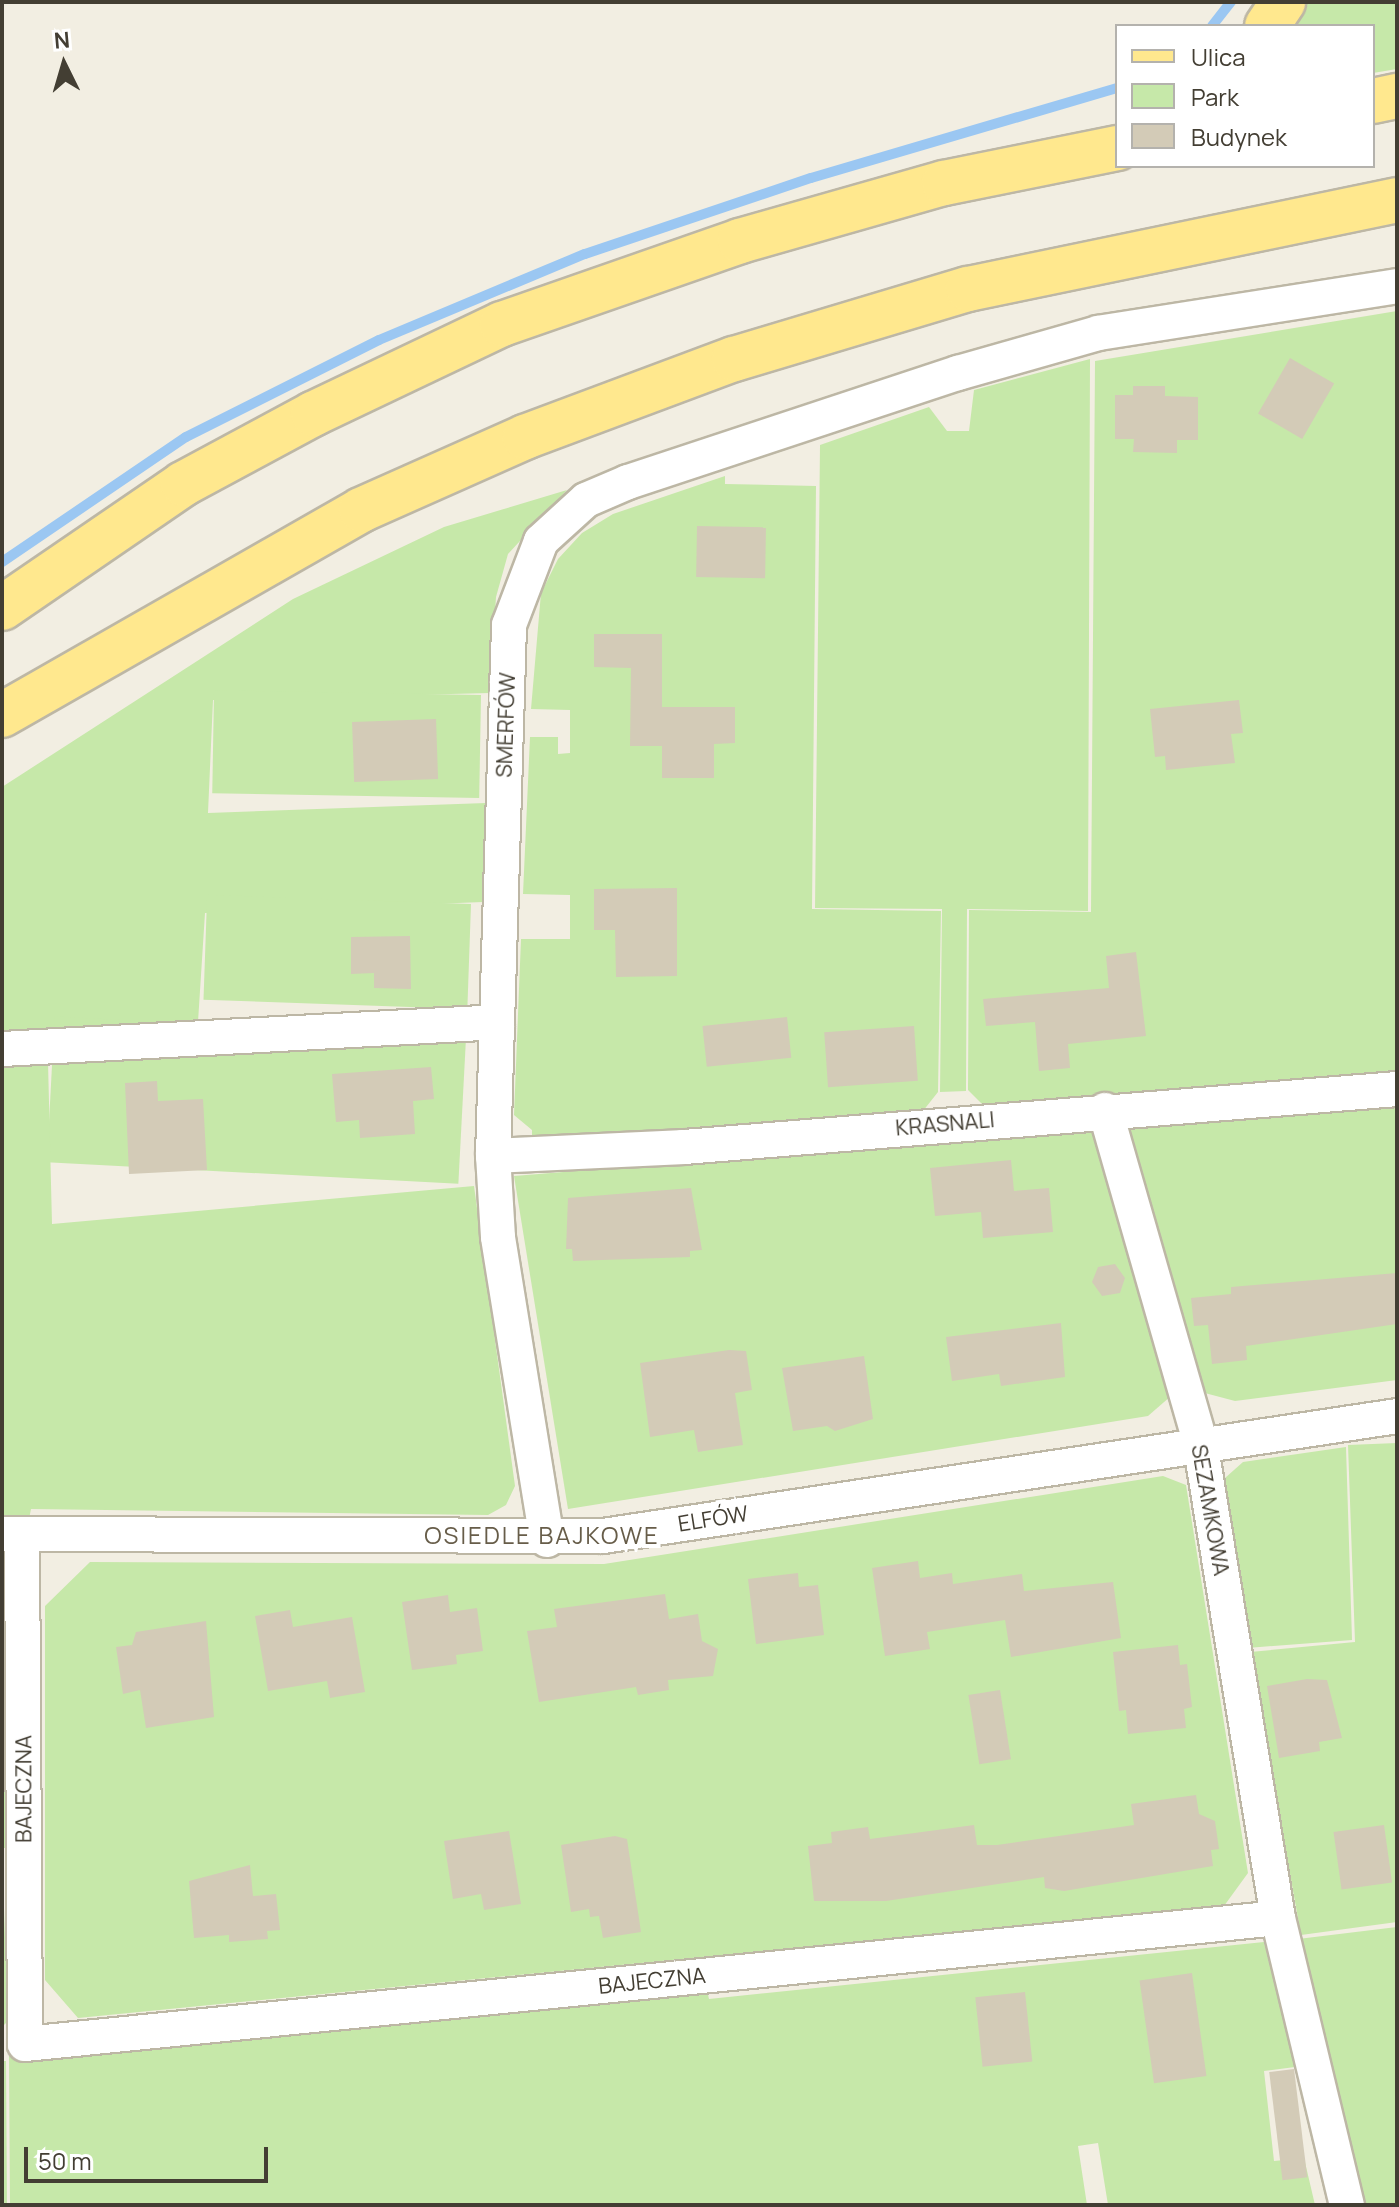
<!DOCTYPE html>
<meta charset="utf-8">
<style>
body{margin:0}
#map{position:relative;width:1399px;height:2207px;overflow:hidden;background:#f2eee2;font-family:Manrope,sans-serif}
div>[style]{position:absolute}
.green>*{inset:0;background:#c6e8a9;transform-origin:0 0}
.stream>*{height:10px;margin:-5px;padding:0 5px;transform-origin:5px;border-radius:5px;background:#9bc7f2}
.building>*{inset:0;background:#d3cbb7;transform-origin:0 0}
.roads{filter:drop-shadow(2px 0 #bdb7a5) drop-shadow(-2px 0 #bdb7a5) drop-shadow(0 2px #bdb7a5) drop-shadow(0 -2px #bdb7a5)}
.minor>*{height:34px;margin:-17px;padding:0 17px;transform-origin:17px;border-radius:17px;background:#fff}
.major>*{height:44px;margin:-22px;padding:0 22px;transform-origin:22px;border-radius:22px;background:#ffe88e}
span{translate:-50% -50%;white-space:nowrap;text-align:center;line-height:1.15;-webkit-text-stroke:8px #fff;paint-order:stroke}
.street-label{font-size:22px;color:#433e33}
.neighbourhood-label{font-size:24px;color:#675d49;letter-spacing:2px}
.frame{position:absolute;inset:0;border:4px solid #433e33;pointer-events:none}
.legend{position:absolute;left:1115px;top:24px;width:260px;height:144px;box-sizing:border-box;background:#fff;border:2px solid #b4b2ad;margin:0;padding:10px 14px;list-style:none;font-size:24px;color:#433e33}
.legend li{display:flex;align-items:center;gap:16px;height:40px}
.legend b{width:40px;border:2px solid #b4b2ad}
.north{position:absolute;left:24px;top:24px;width:80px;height:80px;-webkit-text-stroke:6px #fff;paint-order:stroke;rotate:355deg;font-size:22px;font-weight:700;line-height:32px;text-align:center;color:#433e33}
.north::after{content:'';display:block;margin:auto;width:28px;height:36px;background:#433e33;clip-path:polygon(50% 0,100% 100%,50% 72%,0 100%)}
.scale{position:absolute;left:24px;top:2147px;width:244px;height:36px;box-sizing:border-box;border:4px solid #433e33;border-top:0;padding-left:10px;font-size:24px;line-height:28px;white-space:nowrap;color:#433e33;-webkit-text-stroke:6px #fff;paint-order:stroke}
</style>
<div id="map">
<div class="green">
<i style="clip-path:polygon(1303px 2px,1397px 2px,1397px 69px,1373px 73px,1373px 26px,1289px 26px)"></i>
<i style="clip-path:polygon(1397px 311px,1397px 1070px,986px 1108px,968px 1090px,969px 910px,1091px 912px,1095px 361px)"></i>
<i style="clip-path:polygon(1090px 359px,1088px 911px,967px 909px,966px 1091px,940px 1092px,942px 909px,815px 908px,820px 445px,929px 407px,947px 431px,969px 431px,974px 390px)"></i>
<i style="clip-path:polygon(725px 476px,725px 484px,816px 486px,812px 909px,941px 911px,938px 1092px,919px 1116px,532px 1140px,532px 1130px,514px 1115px,521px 939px,570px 939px,570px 895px,523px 894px,530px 737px,558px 737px,558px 754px,570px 753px,570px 710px,531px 709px,541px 593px,558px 559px,582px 533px,613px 514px)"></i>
<i style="clip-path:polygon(567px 490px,508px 554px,496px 597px,490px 693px,213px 700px,208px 813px,486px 803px,483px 902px,205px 913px,198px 1022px,2px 1031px,2px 787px,293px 599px,444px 527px)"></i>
<i style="left:481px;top:695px;width:103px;height:267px;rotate:91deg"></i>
<i style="left:471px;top:904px;width:105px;height:264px;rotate:92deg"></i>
<i style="left:466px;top:1038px;width:146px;height:412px;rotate:93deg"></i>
<i style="clip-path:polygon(48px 1062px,52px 1224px,474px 1186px,515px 1486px,506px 1505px,488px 1515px,31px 1509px,29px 1519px,2px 1521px,2px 1064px)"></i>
<i style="clip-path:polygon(1397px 1104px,1397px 1380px,1235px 1401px,1201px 1392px,1126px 1128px)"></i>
<i style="clip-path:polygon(1096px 1129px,1171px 1396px,1148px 1416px,568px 1509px,514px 1176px)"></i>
<i style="clip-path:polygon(1397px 1443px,1397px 1922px,1301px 1935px,1250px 1652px,1355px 1642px,1348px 1445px)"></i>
<i style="clip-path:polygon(1346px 1447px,1352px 1640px,1247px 1648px,1225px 1478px,1243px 1462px)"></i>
<i style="clip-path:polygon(1163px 1476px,1186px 1485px,1248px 1873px,1224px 1906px,78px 2018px,45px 1980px,45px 1606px,90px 1562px,604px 1564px)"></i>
<i style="clip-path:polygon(2px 1560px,11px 1581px,7px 1848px,2px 1848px)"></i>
<i style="clip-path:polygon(2px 1853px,8px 2021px,2px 2027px)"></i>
<i style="clip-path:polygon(1397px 1927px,1397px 2205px,1361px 2205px,1298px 1939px)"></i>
<i style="clip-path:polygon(1264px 1942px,1295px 2067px,1264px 2071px,1274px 2161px,1304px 2158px,1315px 2205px,1108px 2205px,1098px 2143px,1078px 2146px,1087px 2205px,10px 2205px,9px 2056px,706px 1986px,709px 1999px)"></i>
<i style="clip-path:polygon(2px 2061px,6px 2061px,7px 2205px,2px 2205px)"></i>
</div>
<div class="stream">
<i style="left:1212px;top:26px;width:31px;rotate:-52deg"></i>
<i style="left:2px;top:562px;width:222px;rotate:-34.2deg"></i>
<i style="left:186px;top:437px;width:216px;rotate:-26.7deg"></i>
<i style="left:379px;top:340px;width:223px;rotate:-22.7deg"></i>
<i style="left:585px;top:254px;width:238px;rotate:-18.6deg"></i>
<i style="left:811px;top:178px;width:319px;rotate:-16.4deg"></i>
</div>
<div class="building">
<i style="left:1290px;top:358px;width:51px;height:64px;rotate:30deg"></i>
<i style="clip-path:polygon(1133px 386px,1165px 386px,1165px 396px,1198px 397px,1198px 440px,1177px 440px,1177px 453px,1133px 452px,1134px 439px,1115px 439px,1115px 395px,1133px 395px)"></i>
<i style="left:697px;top:526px;width:69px;height:51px;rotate:1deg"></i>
<i style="clip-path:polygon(594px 634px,662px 634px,662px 707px,735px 707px,735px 743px,714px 744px,714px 778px,662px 778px,662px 746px,630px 746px,631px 668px,594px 667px)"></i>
<i style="clip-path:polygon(1239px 700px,1243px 733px,1231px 734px,1235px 763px,1166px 770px,1165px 756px,1155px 757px,1150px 709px)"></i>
<i style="left:436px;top:719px;width:60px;height:84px;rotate:88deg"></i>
<i style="clip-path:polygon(677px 888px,677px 976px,616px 977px,615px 930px,594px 930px,594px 889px)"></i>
<i style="clip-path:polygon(410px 936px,411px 989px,374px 988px,374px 973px,351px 974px,351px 937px)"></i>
<i style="clip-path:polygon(1136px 952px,1146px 1036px,1068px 1044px,1070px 1068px,1039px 1071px,1035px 1022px,986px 1026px,983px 999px,1109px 988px,1106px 956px)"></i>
<i style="left:787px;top:1017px;width:41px;height:85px;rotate:84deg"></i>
<i style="left:914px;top:1026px;width:55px;height:90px;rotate:86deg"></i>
<i style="clip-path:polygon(431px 1067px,434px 1099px,413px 1101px,415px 1134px,360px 1138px,359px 1120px,336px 1122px,332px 1074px)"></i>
<i style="clip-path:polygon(157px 1081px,158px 1101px,203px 1099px,207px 1170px,129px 1174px,125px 1083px)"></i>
<i style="clip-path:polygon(1011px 1160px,1014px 1191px,1049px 1188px,1053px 1232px,983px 1238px,981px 1212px,935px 1216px,930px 1168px)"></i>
<i style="clip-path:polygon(691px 1188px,702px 1250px,690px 1251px,690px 1257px,573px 1261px,572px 1249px,566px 1249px,568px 1198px)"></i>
<i style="clip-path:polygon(1115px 1264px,1125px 1278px,1120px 1293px,1102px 1296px,1092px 1282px,1098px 1267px)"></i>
<i style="clip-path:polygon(1397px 1273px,1397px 1324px,1246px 1346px,1247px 1360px,1212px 1364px,1208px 1325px,1194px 1326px,1191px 1298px,1231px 1294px,1231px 1287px)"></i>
<i style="clip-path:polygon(1061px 1323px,1065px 1377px,1001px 1386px,999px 1374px,952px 1381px,946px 1337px)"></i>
<i style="clip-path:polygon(729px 1350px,746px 1351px,752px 1390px,735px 1393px,743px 1445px,698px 1452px,694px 1430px,650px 1437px,640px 1363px)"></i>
<i style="clip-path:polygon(864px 1356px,873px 1419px,835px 1431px,827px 1426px,793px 1431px,782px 1368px)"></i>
<i style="clip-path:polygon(918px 1561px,920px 1578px,952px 1573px,953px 1584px,1022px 1574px,1024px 1591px,1113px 1582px,1121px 1638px,1011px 1657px,1005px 1620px,927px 1632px,930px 1649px,885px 1656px,872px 1568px)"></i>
<i style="clip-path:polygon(798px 1573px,799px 1587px,818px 1585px,824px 1635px,756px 1644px,748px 1579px)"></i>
<i style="clip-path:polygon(665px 1594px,669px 1619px,698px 1614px,702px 1641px,718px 1649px,713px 1676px,668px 1680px,669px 1690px,638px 1695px,636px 1687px,539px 1702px,527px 1631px,557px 1627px,554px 1609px)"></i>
<i style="clip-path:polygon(448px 1595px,450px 1612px,477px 1608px,483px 1651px,456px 1655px,457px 1664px,412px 1670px,402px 1602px)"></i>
<i style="clip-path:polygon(290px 1610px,293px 1627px,352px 1617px,365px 1692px,330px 1698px,327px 1681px,268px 1691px,255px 1616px)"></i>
<i style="clip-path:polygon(206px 1621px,214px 1717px,146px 1728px,140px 1690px,123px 1694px,116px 1647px,132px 1645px,136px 1632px)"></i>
<i style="clip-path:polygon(1178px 1645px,1180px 1665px,1187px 1664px,1192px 1707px,1184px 1709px,1186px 1728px,1128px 1734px,1126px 1710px,1119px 1711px,1113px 1652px)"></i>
<i style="clip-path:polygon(1307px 1679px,1327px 1680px,1342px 1738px,1319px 1742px,1320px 1751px,1279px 1758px,1267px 1686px)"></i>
<i style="left:1000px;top:1690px;width:70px;height:32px;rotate:81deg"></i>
<i style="clip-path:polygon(1196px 1795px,1199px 1814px,1215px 1821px,1219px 1849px,1211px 1850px,1213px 1866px,1064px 1891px,1045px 1888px,1044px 1877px,886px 1901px,814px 1901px,808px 1846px,832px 1843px,831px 1832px,868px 1827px,870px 1839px,974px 1825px,977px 1845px,997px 1845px,1134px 1825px,1131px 1804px)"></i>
<i style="left:1384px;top:1825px;width:58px;height:51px;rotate:82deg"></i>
<i style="clip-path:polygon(509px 1831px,521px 1904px,484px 1910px,481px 1894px,453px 1899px,444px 1841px)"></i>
<i style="clip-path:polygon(615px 1836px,627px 1839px,641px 1932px,603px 1938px,599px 1916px,590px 1917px,589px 1909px,571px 1912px,561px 1845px)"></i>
<i style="clip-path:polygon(250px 1865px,253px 1896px,276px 1894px,280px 1930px,267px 1931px,268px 1939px,229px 1942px,229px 1935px,194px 1938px,189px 1881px)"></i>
<i style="left:1192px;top:1973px;width:104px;height:53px;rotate:82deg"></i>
<i style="left:1025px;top:1992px;width:70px;height:50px;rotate:84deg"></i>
<i style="left:1294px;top:2069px;width:109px;height:25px;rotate:83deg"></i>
</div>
<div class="roads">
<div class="minor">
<i style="left:2px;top:1049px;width:496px;rotate:-3.1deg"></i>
<i style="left:1105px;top:1110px;width:345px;rotate:74deg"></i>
<i style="left:1200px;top:1442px;width:482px;rotate:80.7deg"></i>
<i style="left:1278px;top:1918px;width:295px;rotate:76.5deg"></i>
<i style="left:493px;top:1156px;width:191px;rotate:-2.7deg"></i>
<i style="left:684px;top:1147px;width:715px;rotate:-4.65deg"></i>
<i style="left:2px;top:1534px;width:601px;rotate:0.19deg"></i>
<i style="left:603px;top:1536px;width:803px;rotate:-8.59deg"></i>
<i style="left:22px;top:1535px;width:509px;rotate:89.66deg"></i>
<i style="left:25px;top:2044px;width:1259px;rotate:-5.74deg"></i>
<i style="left:547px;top:1540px;width:307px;rotate:-99.2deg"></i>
<i style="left:498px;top:1237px;width:81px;rotate:-93.5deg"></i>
<i style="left:493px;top:1156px;width:531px;rotate:-88.27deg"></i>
<i style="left:509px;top:625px;width:90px;rotate:-69.1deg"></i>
<i style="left:541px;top:541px;width:61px;rotate:-42.3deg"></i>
<i style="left:586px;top:500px;width:46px;rotate:-23.2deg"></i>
<i style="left:628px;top:482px;width:348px;rotate:-18.3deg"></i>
<i style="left:958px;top:373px;width:146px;rotate:-15.9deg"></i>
<i style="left:1098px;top:333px;width:303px;rotate:-8.9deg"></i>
</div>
<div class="major">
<i style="left:1267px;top:26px;width:29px;rotate:-56deg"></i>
<i style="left:1373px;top:101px;width:25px;rotate:-12deg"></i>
<i style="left:2px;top:608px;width:219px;rotate:-34.4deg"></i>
<i style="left:183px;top:484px;width:148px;rotate:-28.3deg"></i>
<i style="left:313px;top:414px;width:209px;rotate:-25.5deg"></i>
<i style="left:502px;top:324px;width:252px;rotate:-19.2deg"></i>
<i style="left:740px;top:241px;width:212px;rotate:-15.9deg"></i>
<i style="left:944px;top:183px;width:177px;rotate:-11.4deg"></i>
<i style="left:2px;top:715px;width:413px;rotate:-29.7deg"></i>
<i style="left:361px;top:510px;width:180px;rotate:-24deg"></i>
<i style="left:525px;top:437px;width:223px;rotate:-20.5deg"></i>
<i style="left:734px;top:359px;width:244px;rotate:-16.7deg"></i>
<i style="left:968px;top:289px;width:438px;rotate:-11.7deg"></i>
</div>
</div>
<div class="street-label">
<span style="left:506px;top:725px;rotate:-88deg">SMERFÓW</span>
<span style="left:945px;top:1124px;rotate:-5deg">KRASNALI</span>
<span style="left:1210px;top:1510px;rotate:80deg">SEZAMKOWA</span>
<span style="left:713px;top:1519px;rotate:-9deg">ELFÓW</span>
<span style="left:24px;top:1789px;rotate:-90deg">BAJECZNA</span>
<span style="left:652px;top:1981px;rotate:-6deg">BAJECZNA</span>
</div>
<div class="neighbourhood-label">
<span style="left:542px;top:1535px">OSIEDLE BAJKOWE</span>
</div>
<div class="frame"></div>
<ul class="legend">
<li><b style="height:10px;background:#ffe88e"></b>Ulica</li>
<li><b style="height:22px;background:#c6e8a9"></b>Park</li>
<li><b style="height:22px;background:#d3cbb7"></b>Budynek</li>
</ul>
<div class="north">N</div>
<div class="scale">50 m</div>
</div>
